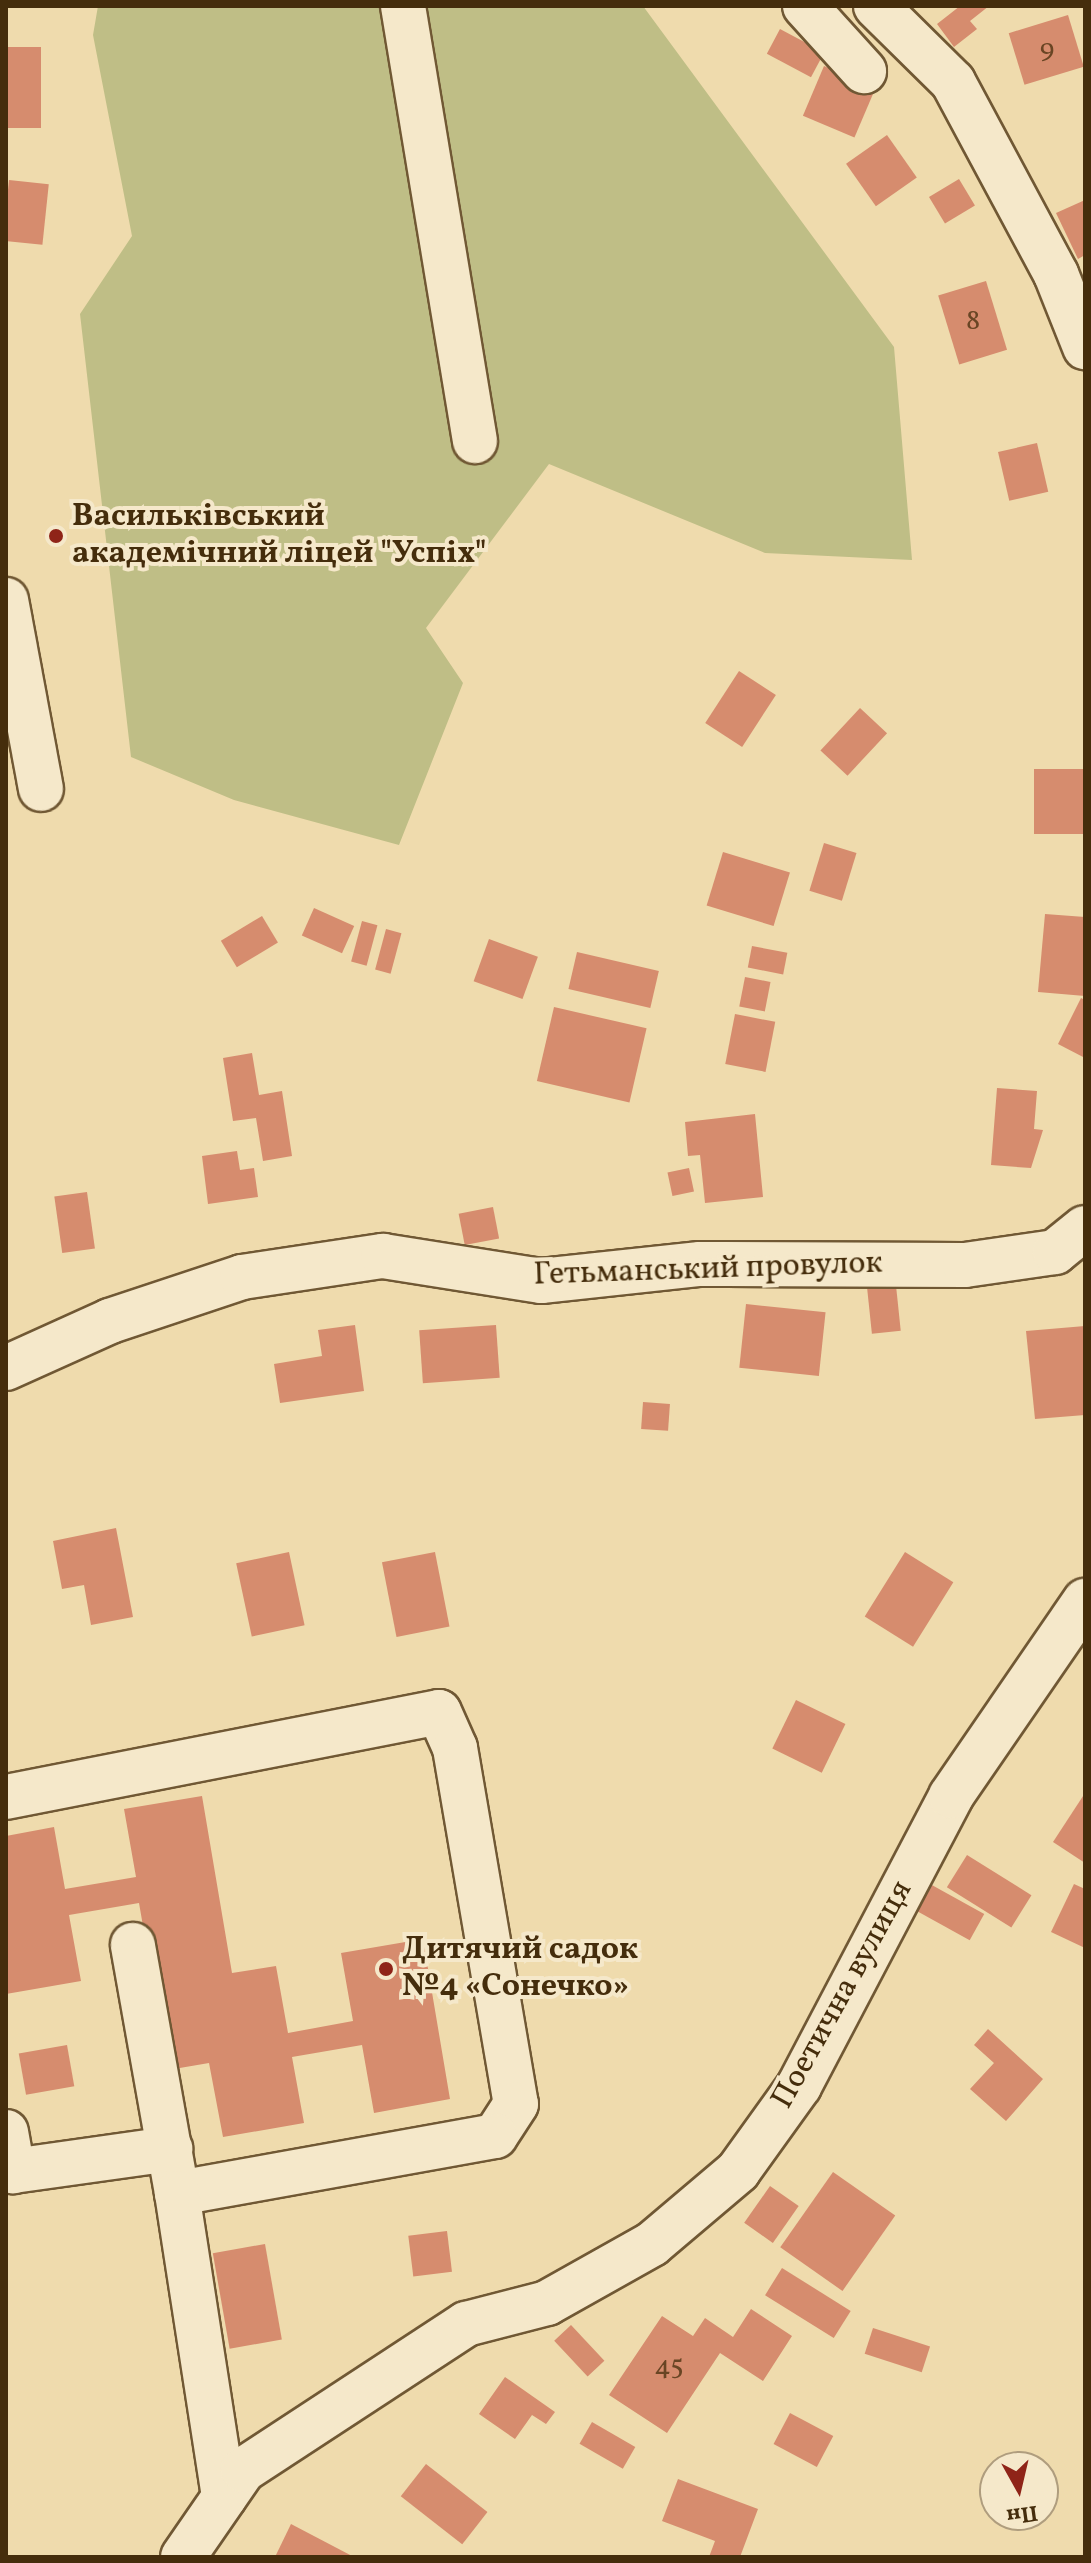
<!DOCTYPE html>
<meta charset="utf-8">
<style>
body{margin:0}
#map{position:relative;width:1091px;height:2563px;overflow:hidden;background:#efdbad;font-family:Vollkorn,serif}
div>[style]{position:absolute}
.green>*{inset:0;background:#bfbe86}
.building>*{inset:0;background:#d68c6e;transform-origin:0 0}
.roads{filter:drop-shadow(2px 0 #705834) drop-shadow(-2px 0 #705834) drop-shadow(0 2px #705834) drop-shadow(0 -2px #705834)}
.minor>*{height:44px;margin:-22px;padding:0 22px;transform-origin:22px;border-radius:22px;background:#f5e8ca}
.dots>*{width:22px;height:22px;translate:-50% -50%;box-sizing:border-box;border:4px solid #f5e8ca;border-radius:50%}
span{translate:-50% -50%;white-space:nowrap;text-align:center;line-height:1.15;-webkit-text-stroke:8px #f5e8ca;paint-order:stroke}
.number-label{font-size:28px;color:#694524}
.number-label span{-webkit-text-stroke-width:0}
.poi-label{font-size:32px;color:#452d0c;font-weight:700}
.left{translate:0 -50%;text-align:left}
.street-label{font-size:32px;color:#452d0c}
.frame{position:absolute;inset:0;border:8px solid #452d0c;pointer-events:none}
.north{position:absolute;left:979px;top:2451px;width:80px;height:80px;box-sizing:border-box;background:#f5e8ca;border:2px solid #af9d7e;border-radius:50%;rotate:172deg;font-size:22px;font-weight:700;line-height:32px;text-align:center;color:#452d0c}
.north::after{content:'';display:block;margin:auto;width:28px;height:36px;background:#8f2418;clip-path:polygon(50% 0,100% 100%,50% 72%,0 100%)}
</style>
<div id="map">
<div class="green">
<i style="clip-path:polygon(98px 6px,643px 6px,894px 347px,912px 560px,765px 553px,549px 464px,426px 628px,463px 683px,399px 845px,234px 800px,131px 757px,80px 314px,132px 236px,93px 35px)"></i>
</div>
<div class="building">
<i style="clip-path:polygon(960px 6px,989px 6px,970px 21px,977px 29px,954px 47px,937px 24px)"></i>
<i style="left:1068px;top:15px;width:54px;height:62px;rotate:73deg"></i>
<i style="left:780px;top:29px;width:50px;height:28px;rotate:28deg"></i>
<i style="left:6px;top:47px;width:35px;height:81px"></i>
<i style="left:824px;top:66px;width:56px;height:54px;rotate:23deg"></i>
<i style="left:887px;top:135px;width:52px;height:50px;rotate:55deg"></i>
<i style="left:959px;top:179px;width:31px;height:35px;rotate:59deg"></i>
<i style="left:9px;top:180px;width:40px;height:61px;rotate:6deg"></i>
<i style="clip-path:polygon(1085px 200px,1085px 255px,1078px 259px,1056px 213px)"></i>
<i style="left:986px;top:281px;width:72px;height:50px;rotate:73deg"></i>
<i style="left:1037px;top:443px;width:50px;height:40px;rotate:77deg"></i>
<i style="left:739px;top:671px;width:44px;height:62px;rotate:33deg"></i>
<i style="left:860px;top:708px;width:37px;height:58px;rotate:43deg"></i>
<i style="left:1085px;top:769px;width:65px;height:51px;rotate:90deg"></i>
<i style="left:824px;top:843px;width:34px;height:50px;rotate:17deg"></i>
<i style="left:723px;top:852px;width:70px;height:56px;rotate:17deg"></i>
<i style="left:314px;top:908px;width:44px;height:30px;rotate:24deg"></i>
<i style="clip-path:polygon(1045px 914px,1085px 917px,1085px 996px,1038px 992px)"></i>
<i style="left:262px;top:916px;width:31px;height:48px;rotate:59deg"></i>
<i style="left:362px;top:921px;width:16px;height:42px;rotate:15deg"></i>
<i style="left:386px;top:929px;width:16px;height:42px;rotate:15deg"></i>
<i style="left:489px;top:939px;width:52px;height:45px;rotate:20deg"></i>
<i style="left:752px;top:946px;width:36px;height:22px;rotate:11deg"></i>
<i style="left:577px;top:952px;width:84px;height:38px;rotate:13deg"></i>
<i style="left:745px;top:977px;width:26px;height:30px;rotate:11deg"></i>
<i style="clip-path:polygon(1081px 998px,1085px 1000px,1085px 1058px,1058px 1044px)"></i>
<i style="left:554px;top:1007px;width:95px;height:76px;rotate:13deg"></i>
<i style="left:735px;top:1014px;width:41px;height:51px;rotate:11deg"></i>
<i style="clip-path:polygon(252px 1053px,259px 1095px,282px 1091px,292px 1156px,263px 1161px,256px 1118px,233px 1121px,223px 1058px)"></i>
<i style="clip-path:polygon(997px 1088px,1037px 1091px,1034px 1129px,1043px 1130px,1031px 1168px,991px 1165px)"></i>
<i style="clip-path:polygon(755px 1114px,763px 1197px,705px 1203px,700px 1155px,688px 1156px,685px 1122px)"></i>
<i style="clip-path:polygon(237px 1151px,240px 1170px,254px 1168px,258px 1197px,208px 1204px,202px 1156px)"></i>
<i style="left:689px;top:1168px;width:24px;height:22px;rotate:78deg"></i>
<i style="left:87px;top:1192px;width:57px;height:33px;rotate:82deg"></i>
<i style="left:493px;top:1207px;width:32px;height:35px;rotate:79deg"></i>
<i style="left:895px;top:1276px;width:55px;height:29px;rotate:84deg"></i>
<i style="left:746px;top:1304px;width:80px;height:64px;rotate:6deg"></i>
<i style="clip-path:polygon(355px 1325px,364px 1391px,280px 1403px,274px 1364px,322px 1356px,318px 1330px)"></i>
<i style="left:496px;top:1325px;width:53px;height:77px;rotate:86deg"></i>
<i style="clip-path:polygon(1085px 1326px,1085px 1415px,1035px 1419px,1026px 1331px)"></i>
<i style="left:643px;top:1402px;width:27px;height:27px;rotate:4deg"></i>
<i style="clip-path:polygon(116px 1528px,133px 1617px,91px 1625px,84px 1585px,62px 1589px,53px 1541px)"></i>
<i style="left:289px;top:1552px;width:75px;height:54px;rotate:78deg"></i>
<i style="left:435px;top:1552px;width:76px;height:54px;rotate:79deg"></i>
<i style="left:905px;top:1552px;width:57px;height:76px;rotate:32deg"></i>
<i style="left:796px;top:1700px;width:55px;height:54px;rotate:26deg"></i>
<i style="clip-path:polygon(1085px 1793px,1085px 1863px,1053px 1842px)"></i>
<i style="clip-path:polygon(202px 1796px,232px 1973px,276px 1966px,288px 2033px,353px 2021px,341px 1953px,423px 1939px,450px 2099px,374px 2113px,362px 2045px,292px 2057px,304px 2123px,223px 2137px,209px 2063px,168px 2070px,139px 1903px,69px 1915px,81px 1981px,6px 1994px,6px 1836px,54px 1827px,65px 1889px,136px 1877px,124px 1809px)"></i>
<i style="left:967px;top:1855px;width:76px;height:38px;rotate:32deg"></i>
<i style="left:930px;top:1884px;width:62px;height:30px;rotate:29deg"></i>
<i style="clip-path:polygon(1074px 1884px,1085px 1889px,1085px 1948px,1051px 1932px)"></i>
<i style="clip-path:polygon(988px 2029px,1043px 2079px,1006px 2121px,970px 2089px,994px 2063px,974px 2045px)"></i>
<i style="left:67px;top:2045px;width:42px;height:49px;rotate:80deg"></i>
<i style="left:833px;top:2172px;width:76px;height:92px;rotate:35deg"></i>
<i style="left:770px;top:2186px;width:35px;height:45px;rotate:35deg"></i>
<i style="left:447px;top:2231px;width:41px;height:39px;rotate:83deg"></i>
<i style="left:265px;top:2244px;width:97px;height:53px;rotate:80deg"></i>
<i style="left:782px;top:2268px;width:81px;height:32px;rotate:32deg"></i>
<i style="clip-path:polygon(751px 2309px,792px 2336px,763px 2381px,720px 2353px,667px 2433px,609px 2395px,662px 2316px,693px 2336px,705px 2318px,733px 2337px)"></i>
<i style="left:571px;top:2325px;width:49px;height:23px;rotate:47deg"></i>
<i style="left:873px;top:2328px;width:60px;height:27px;rotate:18deg"></i>
<i style="clip-path:polygon(505px 2377px,555px 2412px,546px 2424px,532px 2415px,515px 2439px,479px 2414px)"></i>
<i style="left:790px;top:2413px;width:49px;height:35px;rotate:28deg"></i>
<i style="left:592px;top:2422px;width:50px;height:25px;rotate:30deg"></i>
<i style="left:426px;top:2464px;width:78px;height:41px;rotate:38deg"></i>
<i style="clip-path:polygon(678px 2479px,758px 2509px,740px 2557px,709px 2557px,715px 2541px,662px 2521px)"></i>
<i style="clip-path:polygon(291px 2524px,354px 2557px,275px 2557px)"></i>
</div>
<div class="roads">
<div class="minor">
<i style="left:403px;top:6px;width:441px;rotate:80.6deg"></i>
<i style="left:805px;top:6px;width:88px;rotate:47.8deg"></i>
<i style="left:876px;top:6px;width:108px;rotate:44.6deg"></i>
<i style="left:953px;top:82px;width:218px;rotate:61.8deg"></i>
<i style="left:1056px;top:274px;width:79px;rotate:68.3deg"></i>
<i style="left:6px;top:600px;width:192px;rotate:79.5deg"></i>
<i style="left:6px;top:1368px;width:114px;rotate:-24.3deg"></i>
<i style="left:110px;top:1321px;width:139px;rotate:-18.4deg"></i>
<i style="left:242px;top:1277px;width:143px;rotate:-8.5deg"></i>
<i style="left:383px;top:1256px;width:160px;rotate:9deg"></i>
<i style="left:541px;top:1281px;width:160px;rotate:-6.1deg"></i>
<i style="left:700px;top:1264px;width:265px;rotate:0.2deg"></i>
<i style="left:965px;top:1265px;width:91px;rotate:-8.2deg"></i>
<i style="left:1055px;top:1252px;width:38px;rotate:-39deg"></i>
<i style="left:6px;top:1797px;width:441px;rotate:-11.1deg"></i>
<i style="left:439px;top:1712px;width:39px;rotate:66deg"></i>
<i style="left:455px;top:1748px;width:361px;rotate:80.3deg"></i>
<i style="left:516px;top:2104px;width:38px;rotate:123deg"></i>
<i style="left:495px;top:2136px;width:323px;rotate:169.8deg"></i>
<i style="left:177px;top:2193px;width:252px;rotate:-100.1deg"></i>
<i style="left:6px;top:2132px;width:40px;rotate:80deg"></i>
<i style="left:13px;top:2171px;width:159px;rotate:-8deg"></i>
<i style="left:177px;top:2193px;width:308px;rotate:81.2deg"></i>
<i style="left:183px;top:2557px;width:106px;rotate:-55.4deg"></i>
<i style="left:243px;top:2470px;width:267px;rotate:-33.2deg"></i>
<i style="left:466px;top:2324px;width:84px;rotate:-14.5deg"></i>
<i style="left:547px;top:2303px;width:120px;rotate:-29.3deg"></i>
<i style="left:652px;top:2244px;width:113px;rotate:-40.3deg"></i>
<i style="left:738px;top:2171px;width:105px;rotate:-54.3deg"></i>
<i style="left:799px;top:2086px;width:327px;rotate:-62.3deg"></i>
<i style="left:951px;top:1796px;width:237px;rotate:-55.5deg"></i>
</div>
</div>
<div class="dots">
<i style="left:56px;top:536px;background:#8f2418"></i>
<i style="left:386px;top:1969px;background:#8f2418"></i>
</div>
<div class="number-label">
<span style="left:1047px;top:50px">9</span>
<span style="left:973px;top:322px">8</span>
<span style="left:669px;top:2367px">45</span>
</div>
<div class="poi-label">
<span class="left" style="left:72px;top:536px">Васильківський<br>академічний ліцей "Успіх"</span>
<span class="left" style="left:402px;top:1969px">Дитячий садок<br>№4 «Сонечко»</span>
</div>
<div class="street-label">
<span style="left:708px;top:1270px;rotate:-2deg">Гетьманський провулок</span>
<span style="left:843px;top:1995px;rotate:-61deg">Поетична вулиця</span>
</div>
<div class="frame"></div>
<div class="north">Пн</div>
</div>
